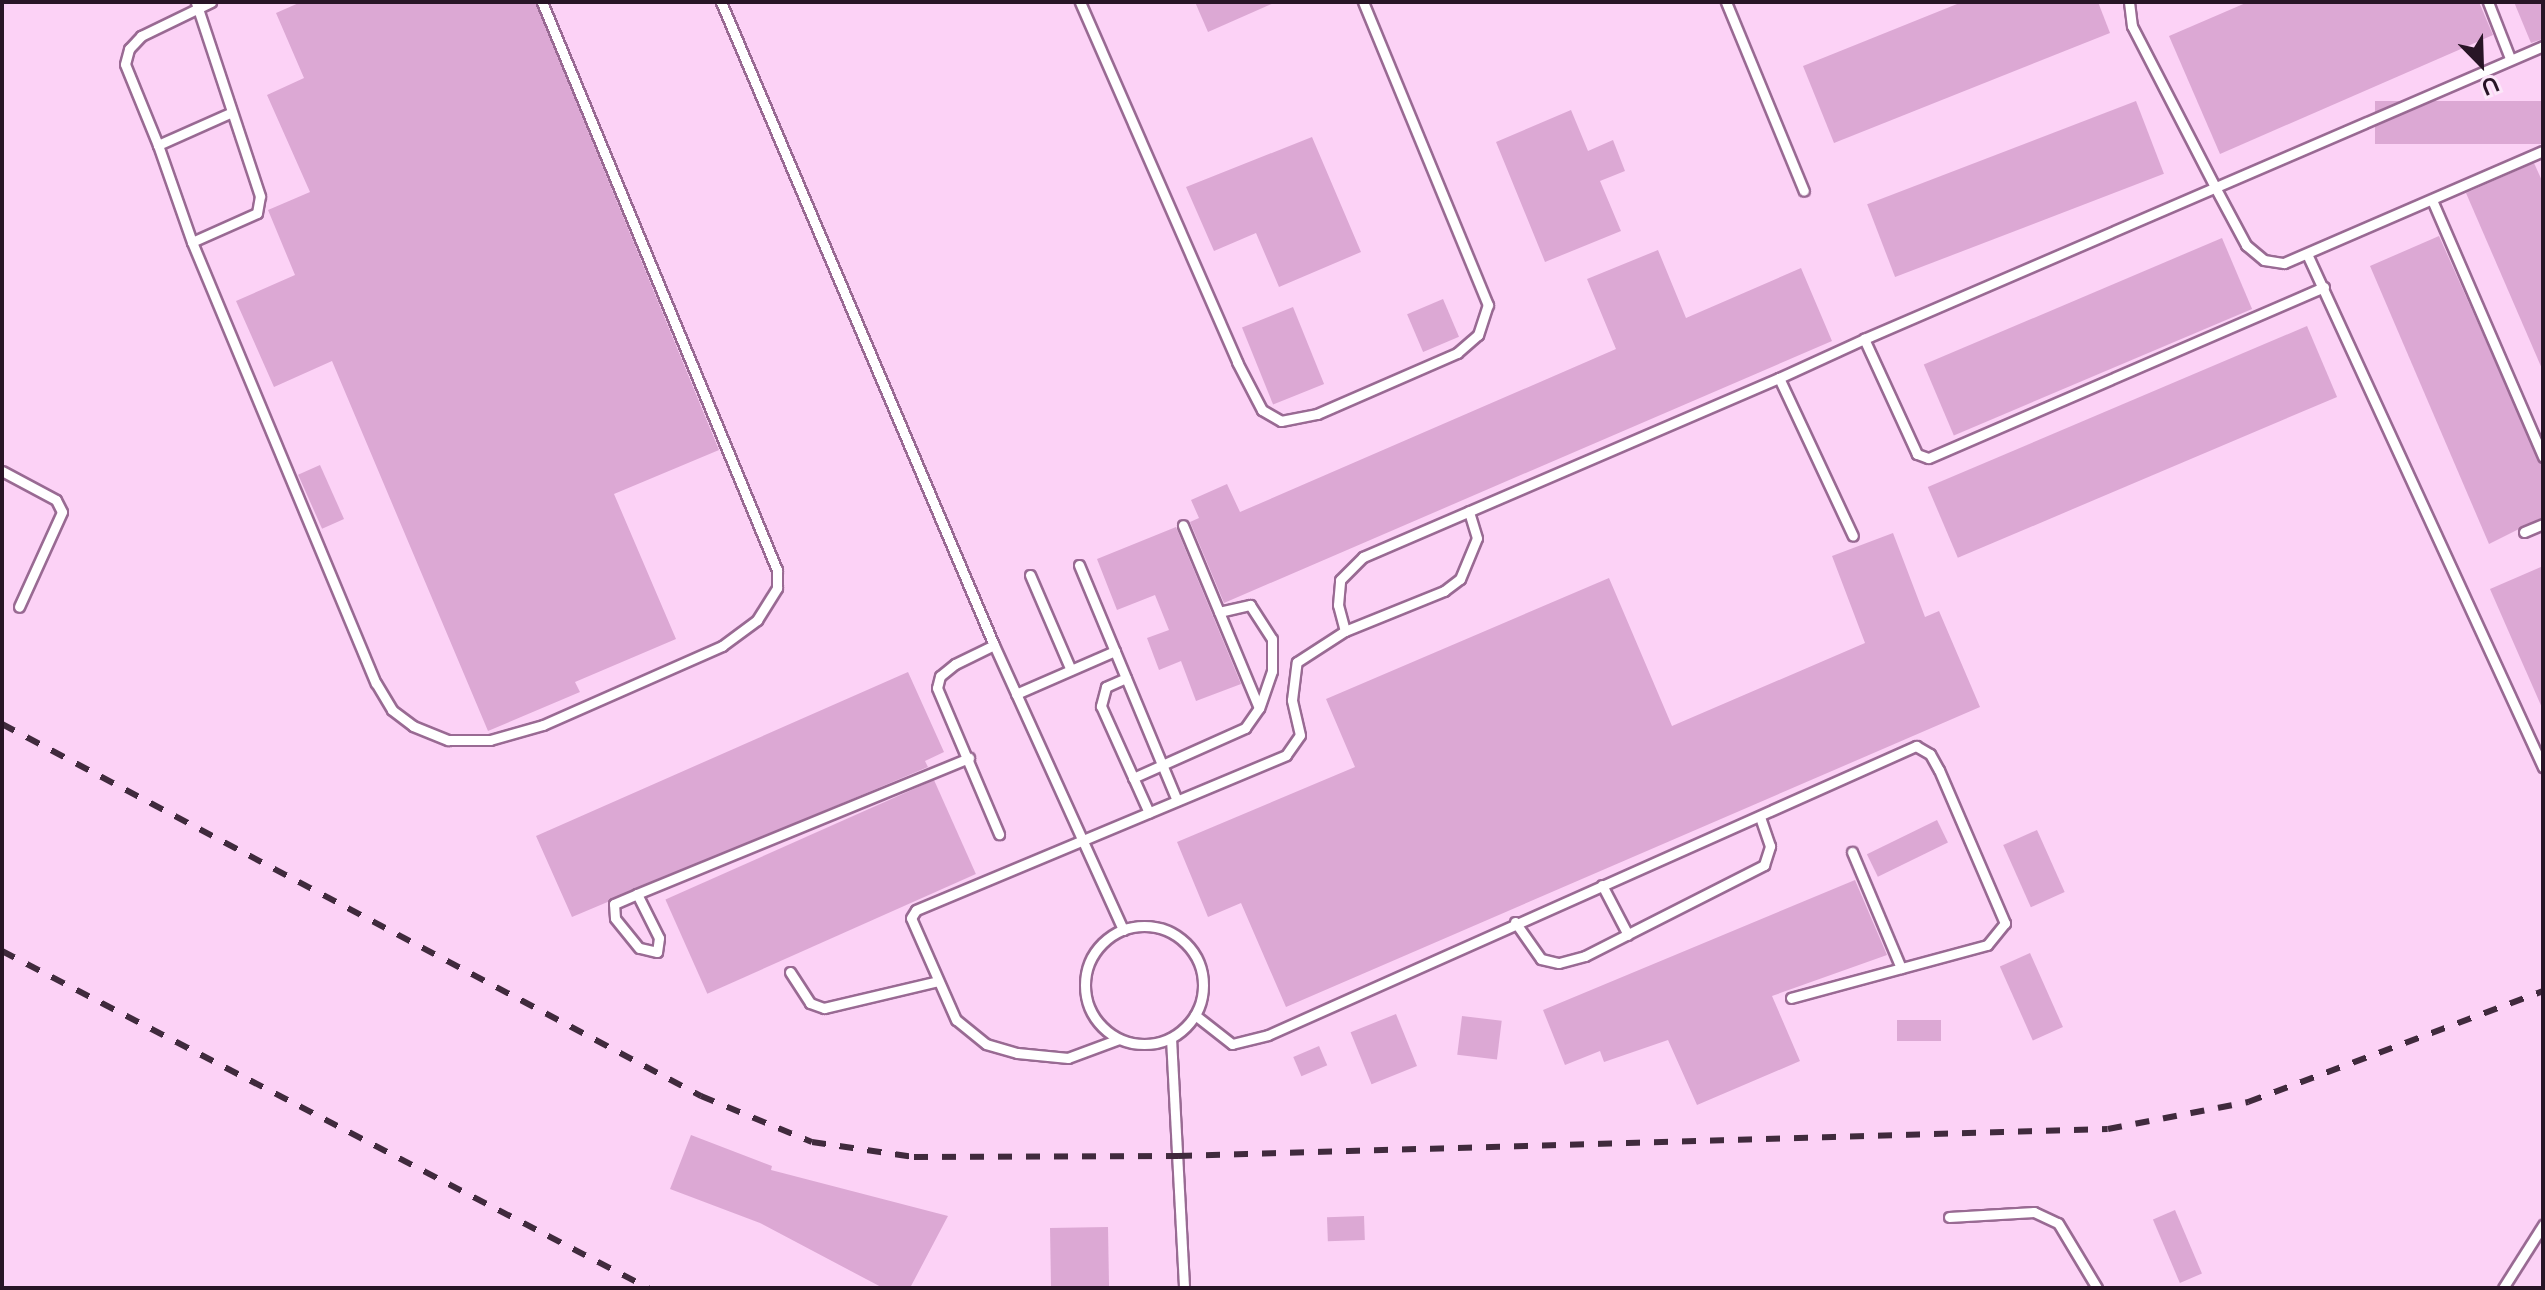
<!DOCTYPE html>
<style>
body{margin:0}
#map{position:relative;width:2545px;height:1290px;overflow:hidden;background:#fcd2f6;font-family:Raleway,sans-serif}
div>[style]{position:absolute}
.building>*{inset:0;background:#dca8d4;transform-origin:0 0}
.roads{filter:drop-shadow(2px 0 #996a93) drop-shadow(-2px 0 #996a93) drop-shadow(0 2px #996a93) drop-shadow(0 -2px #996a93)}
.service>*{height:9px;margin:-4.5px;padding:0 4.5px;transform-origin:4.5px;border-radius:4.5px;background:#fff}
.service>.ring{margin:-4.5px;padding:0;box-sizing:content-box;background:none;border:9px solid #fff;border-radius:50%}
.rail>*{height:6px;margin-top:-3px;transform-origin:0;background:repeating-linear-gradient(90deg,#402a3d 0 14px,transparent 0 28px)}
span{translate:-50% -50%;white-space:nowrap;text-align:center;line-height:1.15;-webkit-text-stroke:8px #fce7f9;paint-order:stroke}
.frame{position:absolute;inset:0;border:4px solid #281526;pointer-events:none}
.north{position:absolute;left:2441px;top:24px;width:80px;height:80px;-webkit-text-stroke:6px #fce7f9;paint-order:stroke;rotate:157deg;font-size:22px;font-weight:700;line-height:32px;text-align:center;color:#281526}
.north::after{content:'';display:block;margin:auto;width:28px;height:36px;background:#281526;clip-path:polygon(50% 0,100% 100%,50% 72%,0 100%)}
</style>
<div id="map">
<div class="building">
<i style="clip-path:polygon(301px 2px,535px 2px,719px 450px,614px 494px,676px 639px,575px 682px,580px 692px,488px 731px,332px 361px,274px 387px,236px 301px,295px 275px,268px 210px,310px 192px,267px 95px,304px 78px,276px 13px)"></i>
<i style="clip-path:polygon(1195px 2px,1276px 2px,1208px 32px)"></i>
<i style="clip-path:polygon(1962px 2px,2098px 2px,2110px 33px,1834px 143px,1803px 66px)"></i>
<i style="clip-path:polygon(2248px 2px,2479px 2px,2493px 35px,2220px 154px,2169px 36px)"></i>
<i style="clip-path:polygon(2514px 2px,2543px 2px,2543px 39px,2531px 43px)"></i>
<i style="left:2136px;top:101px;width:78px;height:288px;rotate:69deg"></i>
<i style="left:2543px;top:101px;width:43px;height:168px;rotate:90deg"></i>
<i style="clip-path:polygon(1571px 110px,1588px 151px,1613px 140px,1625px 171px,1600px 181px,1621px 231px,1545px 262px,1496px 142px)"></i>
<i style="clip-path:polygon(1312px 137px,1361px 252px,1279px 287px,1256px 233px,1214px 251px,1186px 187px)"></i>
<i style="clip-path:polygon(2534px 163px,2543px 183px,2543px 371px,2466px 193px)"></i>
<i style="clip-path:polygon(2439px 236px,2543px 469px,2543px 517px,2489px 544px,2370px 266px)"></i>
<i style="left:2222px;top:238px;width:77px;height:324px;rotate:67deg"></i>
<i style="clip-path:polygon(1658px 250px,1686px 318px,1801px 268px,1832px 341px,1224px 603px,1190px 522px,1199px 518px,1191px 500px,1227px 484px,1240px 512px,1616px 349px,1587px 279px)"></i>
<i style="left:1443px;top:299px;width:41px;height:39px;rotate:67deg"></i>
<i style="left:1293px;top:307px;width:83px;height:55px;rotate:68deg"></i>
<i style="left:2307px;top:326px;width:77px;height:412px;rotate:67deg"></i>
<i style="left:320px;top:465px;width:59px;height:24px;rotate:66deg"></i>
<i style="clip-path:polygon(1176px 527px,1241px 684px,1196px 701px,1181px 661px,1159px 670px,1147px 638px,1169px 630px,1155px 595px,1117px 610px,1097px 559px)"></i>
<i style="clip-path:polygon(1893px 533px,1925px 617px,1939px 611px,1980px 707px,1286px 1007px,1241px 903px,1208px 917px,1177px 842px,1355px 767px,1326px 699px,1609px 578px,1672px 726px,1865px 643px,1832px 556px)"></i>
<i style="clip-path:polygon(2543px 566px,2543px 710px,2490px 589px)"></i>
<i style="clip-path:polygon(908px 672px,944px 752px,925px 761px,928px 767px,572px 917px,536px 836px)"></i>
<i style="left:934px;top:780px;width:103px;height:294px;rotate:66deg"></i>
<i style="left:1937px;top:820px;width:25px;height:78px;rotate:64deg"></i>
<i style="left:2037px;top:830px;width:68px;height:37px;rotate:66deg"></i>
<i style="clip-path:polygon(1855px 880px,1887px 955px,1772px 996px,1800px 1061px,1697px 1105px,1668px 1040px,1604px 1062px,1600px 1051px,1565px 1065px,1543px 1010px)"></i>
<i style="left:2030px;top:953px;width:81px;height:33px;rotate:66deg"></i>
<i style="left:1396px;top:1014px;width:56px;height:49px;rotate:68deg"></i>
<i style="left:1462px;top:1016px;width:40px;height:39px;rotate:7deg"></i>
<i style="left:1897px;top:1020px;width:44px;height:21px"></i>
<i style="left:1319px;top:1046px;width:21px;height:28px;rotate:67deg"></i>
<i style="clip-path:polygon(691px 1135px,772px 1166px,771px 1170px,948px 1216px,910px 1288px,883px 1288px,760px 1223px,670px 1189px)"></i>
<i style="left:2175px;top:1210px;width:69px;height:24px;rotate:67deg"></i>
<i style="left:1364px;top:1216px;width:24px;height:37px;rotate:88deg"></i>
<i style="left:1108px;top:1227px;width:61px;height:58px;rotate:89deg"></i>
</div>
<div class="roads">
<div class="service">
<i style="left:721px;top:2px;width:699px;rotate:67deg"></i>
<i style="left:994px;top:645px;width:313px;rotate:65.6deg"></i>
<i style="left:1080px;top:2px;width:393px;rotate:66.4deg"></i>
<i style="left:1237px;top:362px;width:54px;rotate:62.5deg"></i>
<i style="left:1262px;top:410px;width:22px;rotate:30deg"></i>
<i style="left:1281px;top:421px;width:37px;rotate:-11deg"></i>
<i style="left:1317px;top:414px;width:153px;rotate:-23.5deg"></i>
<i style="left:1457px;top:353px;width:28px;rotate:-41deg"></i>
<i style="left:1478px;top:335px;width:32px;rotate:-72deg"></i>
<i style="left:1488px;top:305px;width:328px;rotate:-112.4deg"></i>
<i style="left:1726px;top:2px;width:204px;rotate:67.6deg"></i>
<i style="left:2129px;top:2px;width:24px;rotate:83deg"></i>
<i style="left:2132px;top:26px;width:183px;rotate:62.7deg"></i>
<i style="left:2216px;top:189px;width:64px;rotate:61.8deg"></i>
<i style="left:2246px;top:245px;width:23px;rotate:40deg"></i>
<i style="left:2264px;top:260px;width:20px;rotate:9deg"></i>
<i style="left:2284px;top:263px;width:282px;rotate:-23.4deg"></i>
<i style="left:2488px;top:2px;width:60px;rotate:68.6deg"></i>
<i style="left:230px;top:113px;width:79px;rotate:156deg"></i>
<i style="left:158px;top:145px;width:103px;rotate:70.7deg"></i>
<i style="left:192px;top:242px;width:478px;rotate:67.4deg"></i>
<i style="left:376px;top:683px;width:31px;rotate:59deg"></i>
<i style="left:392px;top:710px;width:26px;rotate:37deg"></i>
<i style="left:413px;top:726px;width:38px;rotate:22deg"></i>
<i style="left:448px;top:740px;width:42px"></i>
<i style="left:490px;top:740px;width:55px;rotate:-15.8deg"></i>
<i style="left:543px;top:725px;width:196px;rotate:-23.8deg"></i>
<i style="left:722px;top:646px;width:44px;rotate:-36.6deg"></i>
<i style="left:757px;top:620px;width:38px;rotate:-58deg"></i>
<i style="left:777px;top:588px;width:18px;rotate:-90deg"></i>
<i style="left:777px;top:570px;width:615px;rotate:-112.48deg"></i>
<i style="left:158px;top:145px;width:87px;rotate:-112.2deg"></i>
<i style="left:125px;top:64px;width:16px;rotate:-75deg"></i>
<i style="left:129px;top:49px;width:18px;rotate:-47deg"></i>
<i style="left:141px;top:36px;width:78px;rotate:-25.9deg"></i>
<i style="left:2432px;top:200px;width:280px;rotate:66.6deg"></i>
<i style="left:192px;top:242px;width:71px;rotate:-24deg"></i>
<i style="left:257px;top:213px;width:17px;rotate:-80deg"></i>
<i style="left:260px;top:196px;width:204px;rotate:-108.3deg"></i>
<i style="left:2307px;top:254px;width:565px;rotate:65.3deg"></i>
<i style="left:2324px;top:287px;width:431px;rotate:156.6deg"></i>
<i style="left:1928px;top:458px;width:12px;rotate:-160deg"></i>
<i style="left:1917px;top:454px;width:127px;rotate:-114.7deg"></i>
<i style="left:1864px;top:339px;width:740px;rotate:-23.34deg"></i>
<i style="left:1779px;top:378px;width:94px;rotate:-24.6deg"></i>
<i style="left:2px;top:471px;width:61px;rotate:28.2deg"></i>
<i style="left:56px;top:500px;width:13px;rotate:63deg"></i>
<i style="left:62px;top:512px;width:104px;rotate:114.4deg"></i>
<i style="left:2524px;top:532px;width:21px;rotate:-23deg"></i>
<i style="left:1079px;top:565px;width:255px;rotate:67.4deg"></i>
<i style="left:1030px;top:575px;width:103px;rotate:66.7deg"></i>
<i style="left:1219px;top:612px;width:32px;rotate:-13deg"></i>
<i style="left:1250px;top:605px;width:40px;rotate:57.1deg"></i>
<i style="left:1272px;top:639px;width:32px;rotate:90deg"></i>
<i style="left:1272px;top:671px;width:39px;rotate:109deg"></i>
<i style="left:1345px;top:631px;width:107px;rotate:-22deg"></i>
<i style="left:1444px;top:591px;width:20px;rotate:-37deg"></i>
<i style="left:1460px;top:579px;width:44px;rotate:-67.5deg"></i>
<i style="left:1477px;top:538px;width:28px;rotate:-107deg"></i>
<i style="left:994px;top:645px;width:43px;rotate:154deg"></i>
<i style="left:955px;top:664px;width:19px;rotate:141deg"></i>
<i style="left:940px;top:676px;width:12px;rotate:104deg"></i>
<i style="left:937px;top:688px;width:159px;rotate:67deg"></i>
<i style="left:1126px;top:678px;width:22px;rotate:156deg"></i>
<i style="left:1106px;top:687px;width:20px;rotate:105deg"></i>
<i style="left:1101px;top:706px;width:117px;rotate:65.8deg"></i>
<i style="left:1016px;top:694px;width:108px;rotate:-23.5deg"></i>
<i style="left:1133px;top:778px;width:123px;rotate:-24.1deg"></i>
<i style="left:1245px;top:728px;width:24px;rotate:-55deg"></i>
<i style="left:1259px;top:708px;width:198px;rotate:-112.6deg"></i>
<i style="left:1852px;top:852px;width:126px;rotate:67.1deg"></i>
<i style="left:1602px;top:885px;width:56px;rotate:62.5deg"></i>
<i style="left:637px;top:894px;width:49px;rotate:63.4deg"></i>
<i style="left:659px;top:938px;width:14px;rotate:98deg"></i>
<i style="left:657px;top:952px;width:18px;rotate:-167deg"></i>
<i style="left:639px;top:948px;width:38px;rotate:-129deg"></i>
<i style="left:615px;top:918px;width:14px;rotate:-94deg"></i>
<i style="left:614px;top:904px;width:25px;rotate:-23deg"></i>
<i style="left:637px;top:894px;width:359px;rotate:-22.3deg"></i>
<i style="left:1515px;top:922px;width:45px;rotate:54.9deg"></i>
<i style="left:1541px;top:959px;width:18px;rotate:13deg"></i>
<i style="left:1559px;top:963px;width:27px;rotate:-15deg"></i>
<i style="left:1585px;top:956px;width:201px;rotate:-26.9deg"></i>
<i style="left:1764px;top:865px;width:20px;rotate:-72deg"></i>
<i style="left:1770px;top:846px;width:31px;rotate:-109deg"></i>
<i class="ring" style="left:1085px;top:926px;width:109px;height:109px"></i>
<i style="left:790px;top:972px;width:37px;rotate:57deg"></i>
<i style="left:810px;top:1003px;width:15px;rotate:20deg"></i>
<i style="left:824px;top:1008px;width:117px;rotate:-13.3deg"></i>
<i style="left:1195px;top:1015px;width:47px;rotate:38.1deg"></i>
<i style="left:1232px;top:1044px;width:37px;rotate:-14deg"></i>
<i style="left:1268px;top:1035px;width:710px;rotate:-24.04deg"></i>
<i style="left:1916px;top:746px;width:16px;rotate:30deg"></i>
<i style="left:1930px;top:754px;width:18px;rotate:61deg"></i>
<i style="left:1939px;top:770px;width:167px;rotate:66.7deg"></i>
<i style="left:2005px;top:923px;width:28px;rotate:129deg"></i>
<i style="left:1987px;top:945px;width:203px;rotate:164.9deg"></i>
<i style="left:1171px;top:1038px;width:250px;rotate:87deg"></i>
<i style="left:1119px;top:1039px;width:54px;rotate:159.6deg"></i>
<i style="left:1068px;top:1058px;width:51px;rotate:-174.4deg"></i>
<i style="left:1017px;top:1053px;width:32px;rotate:-164deg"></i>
<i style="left:986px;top:1044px;width:38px;rotate:-141deg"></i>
<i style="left:956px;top:1020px;width:111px;rotate:-113.8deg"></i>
<i style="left:911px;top:918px;width:9px;rotate:-58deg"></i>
<i style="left:916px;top:910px;width:401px;rotate:-22.7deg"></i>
<i style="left:1286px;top:755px;width:24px;rotate:-55deg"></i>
<i style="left:1300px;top:735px;width:36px;rotate:-103deg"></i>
<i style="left:1292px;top:700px;width:38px;rotate:-83deg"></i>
<i style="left:1297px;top:662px;width:57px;rotate:-32.9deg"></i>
<i style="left:1345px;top:631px;width:27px;rotate:-105deg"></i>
<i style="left:1338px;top:605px;width:25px;rotate:-85deg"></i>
<i style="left:1340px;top:580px;width:33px;rotate:-45deg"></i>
<i style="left:1363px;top:557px;width:453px;rotate:-23.3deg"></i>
<i style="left:1779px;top:378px;width:174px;rotate:64.9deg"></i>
<i style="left:1949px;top:1217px;width:85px;rotate:-3.4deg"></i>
<i style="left:2034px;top:1212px;width:26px;rotate:25deg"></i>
<i style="left:2058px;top:1223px;width:76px;rotate:59deg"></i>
<i style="left:2503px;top:1288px;width:75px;rotate:-57.6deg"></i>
</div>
</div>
<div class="rail">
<i style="left:2px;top:724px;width:792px;rotate:28.02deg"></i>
<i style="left:701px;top:1096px;width:120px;rotate:22.5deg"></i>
<i style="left:812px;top:1142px;width:103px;rotate:8.4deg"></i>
<i style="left:914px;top:1157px;width:264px;rotate:-0.2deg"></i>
<i style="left:1178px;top:1156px;width:930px;rotate:-1.66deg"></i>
<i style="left:2108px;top:1129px;width:143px;rotate:-10.9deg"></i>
<i style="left:2248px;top:1102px;width:315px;rotate:-20.6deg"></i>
<i style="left:2px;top:951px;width:729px;rotate:27.55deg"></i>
</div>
<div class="frame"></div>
<div class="north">U</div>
</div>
